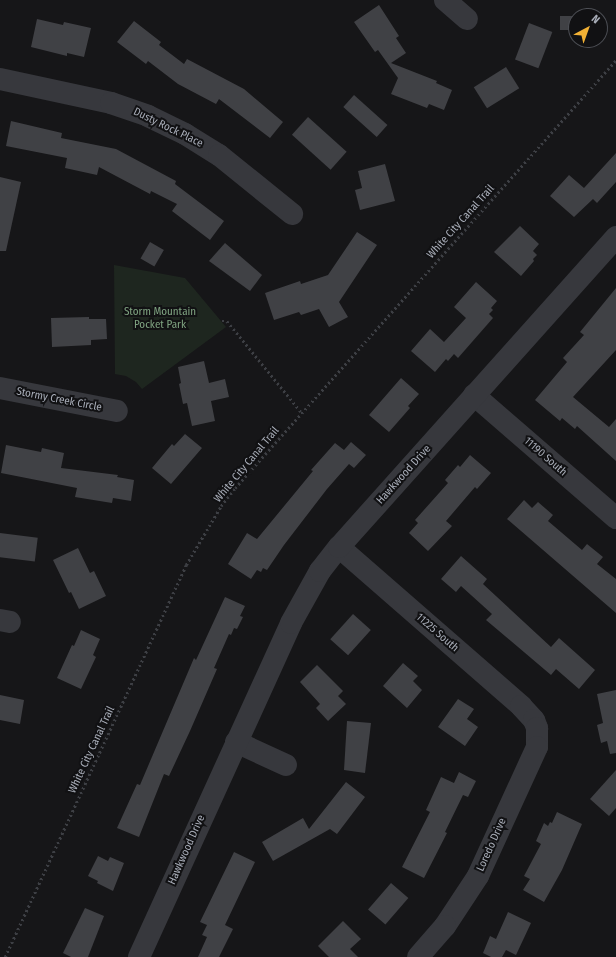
<!DOCTYPE html>
<style>
body{margin:0}
#map{position:relative;width:616px;height:957px;overflow:hidden;background:#161618;font-family:"Fira Sans Condensed",sans-serif}
div>[style]{position:absolute}
.green>*{inset:0;background:#1e261f}
.building>*{inset:0;background:#404145;transform-origin:0 0}
.path>*{height:2.5px;margin-top:-1.25px;transform-origin:0;background:repeating-linear-gradient(90deg,#3d3f44 0 2px,transparent 0 5px)}
.minor>*{height:22px;margin:-11px;padding:0 11px;transform-origin:11px;border-radius:11px;background:#37383d}
span{translate:-50% -50%;white-space:nowrap;text-align:center;line-height:1.15;-webkit-text-stroke:4px #111113;paint-order:stroke}
.street-label{font-size:11px;color:#a8adb8}
.park-label{font-size:11px;color:#7fa381}
.north{position:absolute;left:568px;top:8px;width:40px;height:40px;box-sizing:border-box;background:#111113;border:1px solid #4d4f55;border-radius:50%;rotate:41deg;font-size:11px;font-weight:700;line-height:16px;text-align:center;color:#a8adb8}
.north::after{content:'';display:block;margin:auto;width:14px;height:18px;background:#f2b134;clip-path:polygon(50% 0,100% 100%,50% 72%,0 100%)}
</style>
<div id="map">
<div class="green">
<i style="clip-path:polygon(114px 265px,185px 278px,226px 327px,142px 389px,136px 382px,126px 376px,115px 374px)"></i>
</div>
<div class="building">
<i style="clip-path:polygon(379px 5px,399px 36px,396px 38px,406px 53px,391px 63px,437px 81px,436px 83px,452px 90px,444px 110px,429px 104px,427px 108px,391px 94px,398px 78px,378px 50px,375px 52px,354px 22px)"></i>
<i style="left:576px;top:16px;width:14px;height:16px;rotate:90deg"></i>
<i style="clip-path:polygon(37px 19px,63px 25px,64px 22px,91px 28px,84px 57px,67px 53px,67px 56px,31px 47px)"></i>
<i style="clip-path:polygon(134px 21px,161px 42px,159px 45px,184px 64px,187px 59px,244px 89px,283px 122px,270px 138px,219px 99px,216px 104px,178px 84px,148px 61px,146px 64px,117px 42px)"></i>
<i style="left:529px;top:23px;width:25px;height:39px;rotate:21deg"></i>
<i style="left:506px;top:67px;width:25px;height:38px;rotate:58deg"></i>
<i style="left:354px;top:95px;width:45px;height:16px;rotate:42deg"></i>
<i style="left:308px;top:117px;width:52px;height:24px;rotate:42deg"></i>
<i style="clip-path:polygon(11px 121px,62px 133px,61px 138px,116px 149px,176px 181px,175px 184px,224px 221px,210px 240px,172px 211px,177px 204px,151px 191px,150px 194px,99px 167px,97px 175px,65px 168px,67px 158px,6px 146px)"></i>
<i style="clip-path:polygon(616px 153px,616px 182px,597px 203px,593px 199px,574px 217px,550px 196px,569px 175px,584px 188px)"></i>
<i style="clip-path:polygon(385px 164px,395px 201px,360px 210px,355px 190px,362px 188px,358px 171px)"></i>
<i style="clip-path:polygon(0 177px,21px 182px,6px 251px,0 251px)"></i>
<i style="clip-path:polygon(520px 226px,539px 244px,533px 251px,537px 255px,533px 259px,534px 261px,521px 276px,494px 252px)"></i>
<i style="clip-path:polygon(357px 232px,377px 245px,339px 302px,348px 317px,329px 327px,319px 309px,301px 315px,299px 312px,274px 320px,265px 293px,300px 281px,301px 284px,328px 275px)"></i>
<i style="left:150px;top:242px;width:16px;height:19px;rotate:30deg"></i>
<i style="clip-path:polygon(225px 243px,262px 275px,250px 291px,209px 261px)"></i>
<i style="clip-path:polygon(476px 282px,497px 301px,491px 308px,493px 310px,489px 314px,493px 318px,458px 358px,454px 354px,448px 361px,446px 359px,435px 372px,411px 351px,430px 329px,444px 342px,466px 318px,454px 307px)"></i>
<i style="clip-path:polygon(616px 288px,616px 350px,573px 397px,609px 427px,616px 419px,616px 461px,577px 426px,575px 429px,562px 418px,560px 421px,535px 400px,567px 362px,563px 358px,584px 335px,580px 332px)"></i>
<i style="clip-path:polygon(89px 317px,89px 319px,106px 319px,107px 339px,91px 340px,91px 345px,52px 347px,51px 318px)"></i>
<i style="clip-path:polygon(204px 361px,209px 383px,225px 379px,229px 397px,211px 401px,215px 421px,192px 426px,187px 403px,183px 404px,179px 384px,181px 383px,178px 367px)"></i>
<i style="clip-path:polygon(401px 378px,419px 394px,408px 406px,410px 408px,389px 432px,369px 415px)"></i>
<i style="clip-path:polygon(185px 434px,202px 448px,171px 484px,152px 468px,172px 444px,174px 446px)"></i>
<i style="clip-path:polygon(351px 442px,366px 455px,354px 468px,349px 464px,327px 489px,284px 545px,267px 570px,263px 568px,261px 572px,257px 570px,251px 579px,228px 564px,247px 533px,257px 539px,313px 471px,311px 470px,335px 443px,344px 450px)"></i>
<i style="clip-path:polygon(6px 445px,41px 452px,42px 448px,64px 453px,61px 468px,118px 475px,117px 477px,134px 480px,131px 501px,113px 498px,112px 503px,75px 497px,77px 488px,1px 473px)"></i>
<i style="clip-path:polygon(470px 455px,491px 473px,477px 489px,475px 487px,446px 521px,452px 526px,428px 551px,409px 533px,418px 523px,415px 520px,448px 483px,445px 480px,458px 465px,460px 467px)"></i>
<i style="clip-path:polygon(524px 500px,532px 508px,538px 502px,553px 515px,548px 521px,582px 550px,587px 544px,603px 557px,597px 564px,616px 579px,616px 613px,507px 519px)"></i>
<i style="left:0;top:533px;width:38px;height:24px;rotate:7deg"></i>
<i style="clip-path:polygon(78px 548px,90px 573px,94px 571px,106px 596px,79px 609px,71px 592px,69px 593px,53px 560px)"></i>
<i style="clip-path:polygon(461px 556px,487px 579px,483px 584px,551px 647px,559px 638px,595px 670px,579px 689px,556px 669px,551px 675px,486px 620px,492px 614px,461px 586px,456px 592px,441px 579px)"></i>
<i style="clip-path:polygon(225px 597px,245px 606px,240px 616px,243px 617px,237px 629px,234px 628px,231px 635px,229px 634px,214px 668px,217px 669px,190px 731px,169px 776px,164px 774px,139px 837px,117px 828px,137px 784px,140px 785px,194px 658px,196px 660px)"></i>
<i style="left:353px;top:614px;width:24px;height:34px;rotate:42deg"></i>
<i style="clip-path:polygon(81px 630px,100px 639px,93px 655px,96px 657px,81px 689px,57px 678px,72px 645px,74px 646px)"></i>
<i style="clip-path:polygon(403px 663px,418px 676px,413px 681px,422px 690px,407px 708px,383px 686px)"></i>
<i style="clip-path:polygon(317px 665px,343px 691px,338px 696px,346px 704px,328px 721px,316px 708px,320px 704px,300px 682px)"></i>
<i style="clip-path:polygon(616px 690px,616px 753px,610px 754px,607px 741px,601px 743px,597px 725px,603px 723px,597px 694px)"></i>
<i style="clip-path:polygon(0 695px,24px 700px,20px 724px,0 720px)"></i>
<i style="clip-path:polygon(458px 699px,474px 709px,467px 719px,478px 727px,465px 746px,438px 727px)"></i>
<i style="clip-path:polygon(347px 721px,371px 723px,365px 773px,344px 770px)"></i>
<i style="clip-path:polygon(616px 770px,616px 808px,609px 816px,590px 799px)"></i>
<i style="clip-path:polygon(459px 772px,476px 781px,468px 797px,463px 795px,445px 832px,447px 833px,424px 878px,402px 867px,430px 812px,426px 810px,441px 777px,454px 783px)"></i>
<i style="clip-path:polygon(346px 782px,365px 797px,337px 834px,330px 829px,273px 861px,262px 842px,303px 818px,309px 829px)"></i>
<i style="clip-path:polygon(557px 812px,582px 824px,562px 870px,544px 902px,523px 890px,530px 879px,524px 876px,541px 844px,536px 841px,544px 823px,548px 826px,550px 822px,552px 823px)"></i>
<i style="clip-path:polygon(234px 852px,255px 862px,225px 925px,233px 929px,219px 957px,198px 957px,207px 937px,202px 935px,207px 925px,200px 922px)"></i>
<i style="clip-path:polygon(98px 856px,108px 861px,110px 857px,124px 863px,113px 891px,97px 883px,98px 881px,88px 876px)"></i>
<i style="left:391px;top:883px;width:23px;height:35px;rotate:41deg"></i>
<i style="clip-path:polygon(85px 908px,104px 916px,88px 957px,71px 957px,63px 953px)"></i>
<i style="clip-path:polygon(508px 912px,531px 923px,516px 955px,506px 950px,502px 957px,491px 957px,483px 953px,490px 936px,496px 939px)"></i>
<i style="clip-path:polygon(343px 921px,361px 939px,350px 949px,358px 957px,329px 957px,318px 946px)"></i>
</div>
<div class="path">
<i style="left:222px;top:321px;width:5px"></i>
<i style="left:227px;top:321px;width:119px;rotate:50.8deg"></i>
<i style="left:5px;top:957px;width:432px;rotate:-65.2deg"></i>
<i style="left:186px;top:565px;width:69px;rotate:-59.3deg"></i>
<i style="left:221px;top:506px;width:23px;rotate:-52deg"></i>
<i style="left:235px;top:488px;width:573px;rotate:-48.32deg"></i>
</div>
<div class="minor">
<i style="left:445px;top:0;width:29px;rotate:41deg"></i>
<i style="left:0;top:79px;width:114px;rotate:12.2deg"></i>
<i style="left:111px;top:103px;width:39px;rotate:19deg"></i>
<i style="left:148px;top:116px;width:41px;rotate:25.9deg"></i>
<i style="left:185px;top:134px;width:40px;rotate:32deg"></i>
<i style="left:219px;top:155px;width:94px;rotate:38.9deg"></i>
<i style="left:0;top:388px;width:119px;rotate:11.1deg"></i>
<i style="left:474px;top:395px;width:188px;rotate:40.9deg"></i>
<i style="left:339px;top:547px;width:242px;rotate:41.1deg"></i>
<i style="left:521px;top:706px;width:19px;rotate:47deg"></i>
<i style="left:534px;top:720px;width:9px;rotate:69deg"></i>
<i style="left:537px;top:728px;width:19px;rotate:90deg"></i>
<i style="left:537px;top:747px;width:142px;rotate:114.6deg"></i>
<i style="left:478px;top:876px;width:60px;rotate:123.4deg"></i>
<i style="left:445px;top:926px;width:41px;rotate:131.1deg"></i>
<i style="left:0;top:620px;width:10px;rotate:11deg"></i>
<i style="left:236px;top:742px;width:55px;rotate:24.7deg"></i>
<i style="left:139px;top:957px;width:367px;rotate:-65.5deg"></i>
<i style="left:291px;top:623px;width:60px;rotate:-60.9deg"></i>
<i style="left:320px;top:571px;width:31px;rotate:-52deg"></i>
<i style="left:339px;top:547px;width:416px;rotate:-48.2deg"></i>
</div>
<div class="street-label">
<span style="left:168px;top:128px;rotate:26deg">Dusty Rock Place</span>
<span style="left:461px;top:222px;rotate:-48deg">White City Canal Trail</span>
<span style="left:59px;top:400px;rotate:11deg">Stormy Creek Circle</span>
<span style="left:545px;top:457px;rotate:41deg">11190 South</span>
<span style="left:247px;top:465px;rotate:-50deg">White City Canal Trail</span>
<span style="left:404px;top:475px;rotate:-48deg">Hawkwood Drive</span>
<span style="left:437px;top:633px;rotate:41deg">11225 South</span>
<span style="left:92px;top:750px;rotate:-65deg">White City Canal Trail</span>
<span style="left:492px;top:845px;rotate:-66deg">Loredo Drive</span>
<span style="left:187px;top:850px;rotate:-66deg">Hawkwood Drive</span>
</div>
<div class="park-label">
<span style="left:160px;top:319px">Storm Mountain<br>Pocket Park</span>
</div>
<div class="north">N</div>
</div>
